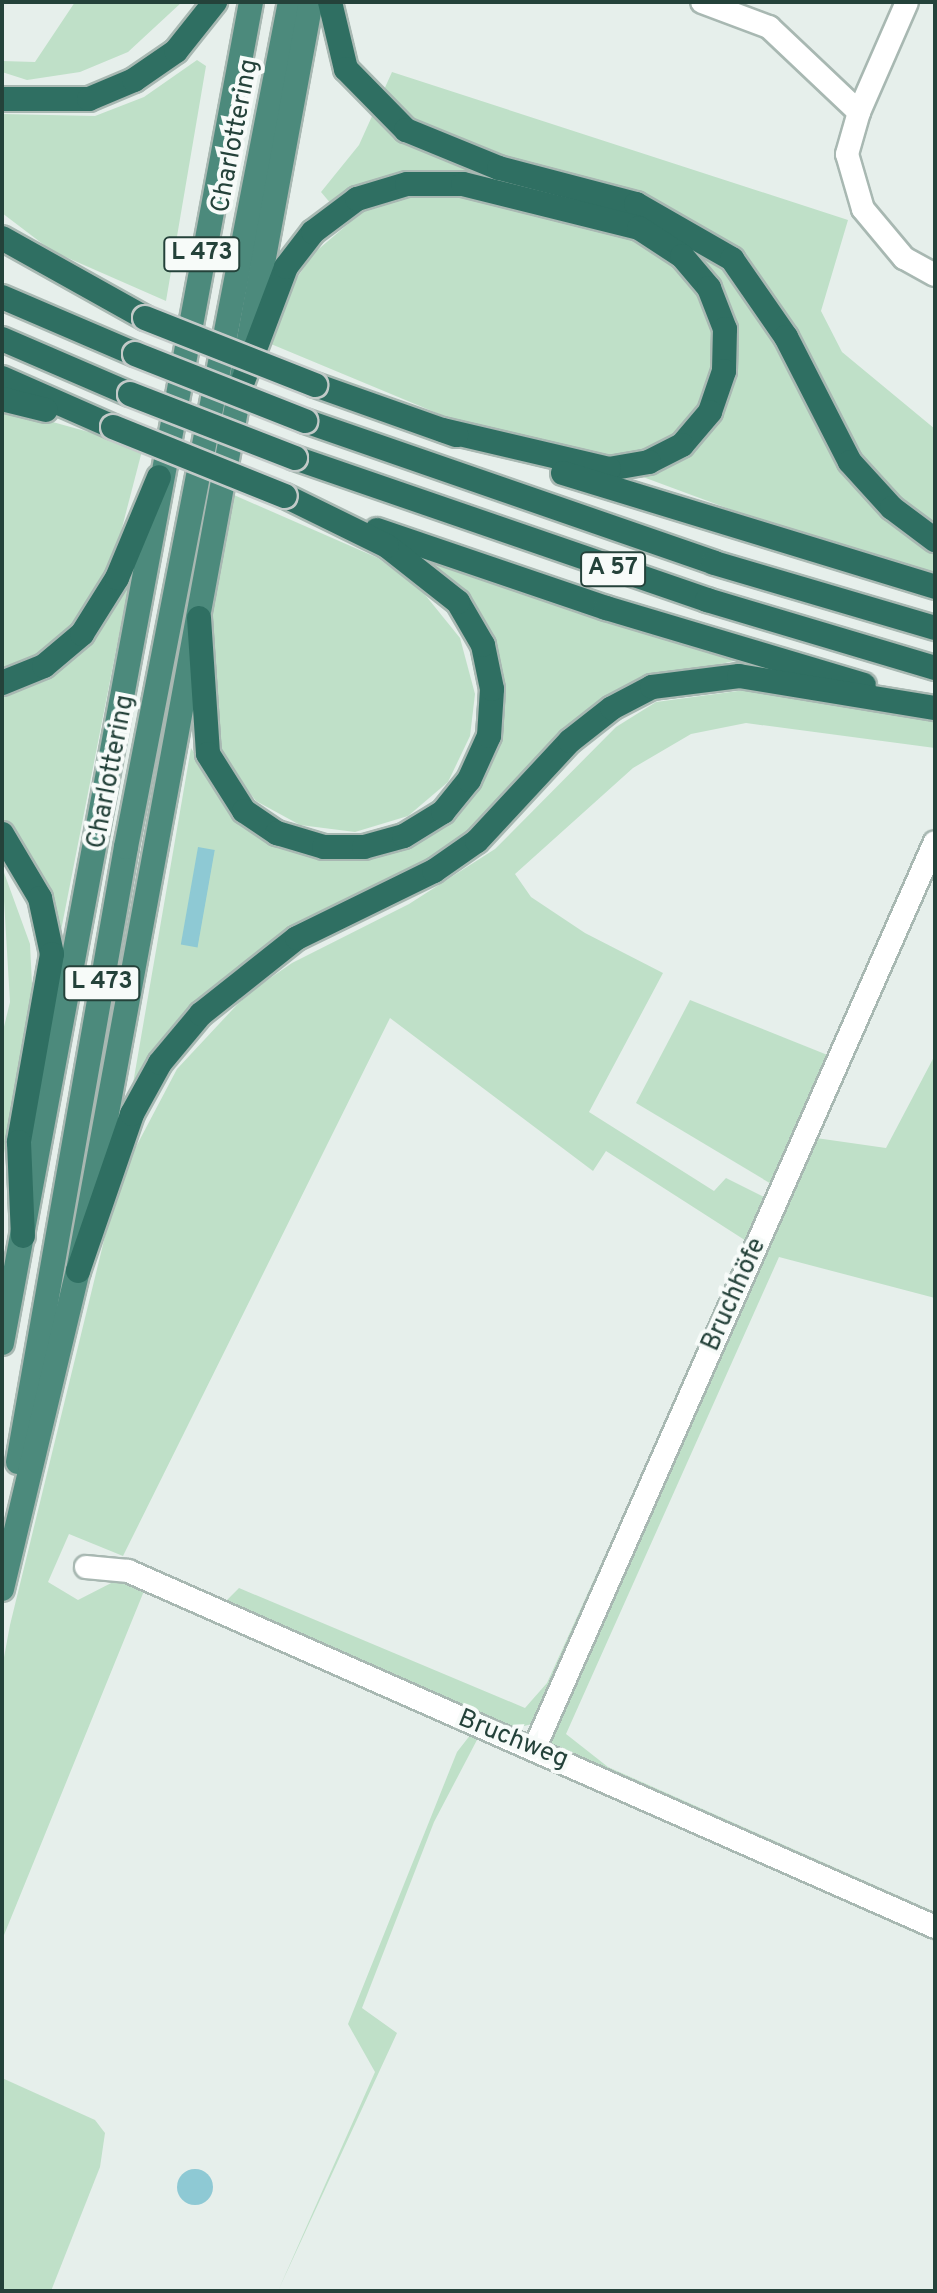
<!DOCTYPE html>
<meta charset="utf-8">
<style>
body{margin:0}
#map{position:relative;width:937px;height:2293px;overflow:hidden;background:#e6efeb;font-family:Overpass,sans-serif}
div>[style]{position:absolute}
.green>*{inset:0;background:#bfe0c8}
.water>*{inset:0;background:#8ec9d4;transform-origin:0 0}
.round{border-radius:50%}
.roads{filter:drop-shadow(2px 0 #a8b8b2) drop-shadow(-2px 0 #a8b8b2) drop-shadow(0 2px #a8b8b2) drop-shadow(0 -2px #a8b8b2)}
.minor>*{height:22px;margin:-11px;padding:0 11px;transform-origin:11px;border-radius:11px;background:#fff}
.trunk>*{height:24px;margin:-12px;padding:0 12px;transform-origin:12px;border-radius:12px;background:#4c8a7c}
.motorway>*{height:24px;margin:-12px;padding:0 12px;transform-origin:12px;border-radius:12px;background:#2f6f62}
.bridges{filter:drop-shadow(2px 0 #c2cac8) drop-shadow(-2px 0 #c2cac8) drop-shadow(0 2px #c2cac8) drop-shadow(0 -2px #c2cac8)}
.motorway-bridge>*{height:24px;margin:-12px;padding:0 12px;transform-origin:12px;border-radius:12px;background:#2f6f62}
span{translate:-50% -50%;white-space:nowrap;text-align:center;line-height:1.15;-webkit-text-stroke:8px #f7fbf9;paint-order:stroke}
.shield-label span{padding:2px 6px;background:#f7fbf9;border:2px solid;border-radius:6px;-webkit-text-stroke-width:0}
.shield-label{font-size:24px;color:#24423a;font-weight:700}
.street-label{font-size:26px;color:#24423a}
.frame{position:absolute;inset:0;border:4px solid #24423a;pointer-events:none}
</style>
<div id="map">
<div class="green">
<i style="clip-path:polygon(75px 2px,182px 2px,128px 52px,80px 72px,27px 80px,2px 72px,2px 61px,35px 62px)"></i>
<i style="clip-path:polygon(197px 60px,206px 66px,166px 301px,52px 251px,2px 213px,2px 114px,95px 116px,144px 97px)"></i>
<i style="clip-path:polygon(392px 72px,848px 220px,821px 311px,842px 352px,935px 429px,935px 575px,840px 550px,589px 457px,463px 424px,271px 344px,290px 288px,314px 253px,348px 224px,321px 192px,359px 145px)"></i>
<i style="clip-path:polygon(2px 408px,143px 447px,110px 574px,77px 628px,33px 662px,2px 674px)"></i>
<i style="clip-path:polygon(234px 495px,378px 558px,422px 591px,460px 638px,475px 694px,470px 736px,448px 782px,408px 816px,355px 832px,300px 825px,256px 801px,230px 767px,218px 743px,209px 634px)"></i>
<i style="clip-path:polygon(423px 558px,734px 661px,645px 681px,446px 855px,270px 949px,130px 1101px,191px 748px,228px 804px,352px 854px,458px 801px,497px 685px)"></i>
<i style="clip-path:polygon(131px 574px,56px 956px,13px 832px,2px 819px,2px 690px)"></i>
<i style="clip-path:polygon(753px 689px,935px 719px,935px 748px,746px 723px,691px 734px,633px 768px,515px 874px,531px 897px,585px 933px,663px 973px,589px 1112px,714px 1191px,726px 1178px,770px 1200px,754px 1246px,606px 1151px,593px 1171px,390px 1018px,123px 1556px,69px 1534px,48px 1582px,78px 1600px,119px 1579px,144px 1591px,2px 1940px,2px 1668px,10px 1625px,119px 1179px,177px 1069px,247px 994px,292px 963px,409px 904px,495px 849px,616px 727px,656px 702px)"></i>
<i style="clip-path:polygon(2px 867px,30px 944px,33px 1004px,2px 1164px,2px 1035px,10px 1002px)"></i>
<i style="clip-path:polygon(690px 1000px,835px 1058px,778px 1188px,636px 1103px)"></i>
<i style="clip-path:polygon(935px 1055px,935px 1298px,779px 1257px,566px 1734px,608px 1767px,935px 1912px,935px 1919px,553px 1748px,547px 1730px,816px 1138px,886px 1148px)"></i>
<i style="clip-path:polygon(727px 1286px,532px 1724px,508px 1730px,227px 1600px,239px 1588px,525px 1708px,547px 1683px)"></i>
<i style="clip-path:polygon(482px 1733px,935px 1942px,478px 1738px,434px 1822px,362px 2008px,397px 2033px,278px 2291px,375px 2072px,348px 2024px,457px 1752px,471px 1734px)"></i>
<i style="clip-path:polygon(2px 2078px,95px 2120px,105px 2133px,100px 2167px,51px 2291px,2px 2291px)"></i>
</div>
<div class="water">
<i style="left:198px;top:847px;width:17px;height:99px;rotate:10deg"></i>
<i class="round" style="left:177px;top:2169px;width:36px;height:36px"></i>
</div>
<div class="roads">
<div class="minor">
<i style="left:702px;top:2px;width:72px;rotate:20.5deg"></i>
<i style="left:769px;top:27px;width:124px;rotate:43.4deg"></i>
<i style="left:859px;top:112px;width:44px;rotate:105.9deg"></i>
<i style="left:847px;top:154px;width:57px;rotate:73.8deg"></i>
<i style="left:863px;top:209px;width:64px;rotate:50.1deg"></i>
<i style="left:904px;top:258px;width:35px;rotate:29deg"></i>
<i style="left:859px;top:112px;width:120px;rotate:-66.4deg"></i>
<i style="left:86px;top:1567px;width:42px;rotate:5.4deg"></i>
<i style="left:128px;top:1571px;width:882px;rotate:23.8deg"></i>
<i style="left:535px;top:1747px;width:989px;rotate:-66.16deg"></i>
</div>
<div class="trunk">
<i style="left:2px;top:1343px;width:1364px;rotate:-79.48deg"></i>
<i style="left:18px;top:1462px;width:624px;rotate:-80.04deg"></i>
<i style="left:126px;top:847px;width:861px;rotate:-79.02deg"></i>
<i style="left:2px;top:1589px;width:327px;rotate:-76.6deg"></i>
<i style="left:78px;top:1271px;width:1290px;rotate:-79.6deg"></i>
</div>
<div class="motorway">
<i style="left:330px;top:2px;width:69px;rotate:76.6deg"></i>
<i style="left:346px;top:69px;width:86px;rotate:45.5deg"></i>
<i style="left:406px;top:130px;width:100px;rotate:22.2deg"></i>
<i style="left:499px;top:168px;width:142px;rotate:14.7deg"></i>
<i style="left:636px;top:204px;width:111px;rotate:29.8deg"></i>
<i style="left:732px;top:259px;width:95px;rotate:55.3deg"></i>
<i style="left:786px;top:337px;width:140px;rotate:62.9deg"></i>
<i style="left:850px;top:462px;width:62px;rotate:47.6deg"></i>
<i style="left:892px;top:508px;width:54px;rotate:36.7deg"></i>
<i style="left:2px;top:99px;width:87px"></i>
<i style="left:89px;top:99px;width:49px;rotate:-22.9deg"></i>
<i style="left:134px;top:80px;width:51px;rotate:-34.6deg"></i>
<i style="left:176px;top:51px;width:63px;rotate:-51.5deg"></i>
<i style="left:2px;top:238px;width:164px;rotate:29.2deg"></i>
<i style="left:2px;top:297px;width:145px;rotate:23.2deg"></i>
<i style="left:2px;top:339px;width:139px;rotate:23.3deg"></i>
<i style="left:2px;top:378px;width:121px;rotate:23.8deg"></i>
<i style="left:243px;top:381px;width:122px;rotate:-69.3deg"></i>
<i style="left:286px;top:267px;width:44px;rotate:-52.4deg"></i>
<i style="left:313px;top:232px;width:55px;rotate:-36.9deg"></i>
<i style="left:357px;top:199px;width:52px;rotate:-16.7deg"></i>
<i style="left:407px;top:184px;width:56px"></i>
<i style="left:463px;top:184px;width:181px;rotate:14deg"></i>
<i style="left:639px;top:228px;width:51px;rotate:33.1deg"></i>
<i style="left:682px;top:256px;width:42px;rotate:49.8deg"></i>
<i style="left:709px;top:288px;width:44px;rotate:68.7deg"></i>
<i style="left:725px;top:329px;width:42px;rotate:91.4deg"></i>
<i style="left:724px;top:371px;width:43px;rotate:108.9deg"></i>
<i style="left:710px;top:412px;width:43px;rotate:130.3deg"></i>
<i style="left:682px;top:445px;width:37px;rotate:153deg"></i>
<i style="left:649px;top:462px;width:41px;rotate:170.1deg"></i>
<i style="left:609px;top:469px;width:171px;rotate:-166.8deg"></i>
<i style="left:315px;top:385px;width:150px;rotate:19.5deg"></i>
<i style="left:2px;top:399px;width:45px;rotate:14deg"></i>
<i style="left:305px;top:421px;width:433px;rotate:19.1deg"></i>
<i style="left:714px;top:563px;width:230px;rotate:16.4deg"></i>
<i style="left:295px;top:458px;width:436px;rotate:19deg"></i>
<i style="left:707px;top:600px;width:238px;rotate:16.6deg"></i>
<i style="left:563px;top:473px;width:389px;rotate:17deg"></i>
<i style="left:377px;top:530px;width:242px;rotate:18.8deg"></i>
<i style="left:606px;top:608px;width:269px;rotate:16.6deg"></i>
<i style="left:199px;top:618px;width:136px;rotate:86.2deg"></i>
<i style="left:208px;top:754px;width:67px;rotate:57.7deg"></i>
<i style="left:244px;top:811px;width:40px;rotate:34deg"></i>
<i style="left:277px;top:833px;width:49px;rotate:16.6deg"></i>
<i style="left:324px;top:847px;width:40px"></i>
<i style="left:364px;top:847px;width:41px;rotate:-15.4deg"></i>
<i style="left:404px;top:836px;width:46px;rotate:-31.6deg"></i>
<i style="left:443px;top:812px;width:41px;rotate:-50.9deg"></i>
<i style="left:469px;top:780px;width:48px;rotate:-65.6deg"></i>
<i style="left:489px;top:736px;width:47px;rotate:-86.3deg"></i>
<i style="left:492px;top:689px;width:45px;rotate:-101.6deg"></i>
<i style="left:483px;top:645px;width:50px;rotate:-120.2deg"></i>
<i style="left:458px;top:602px;width:90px;rotate:-141.7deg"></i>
<i style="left:387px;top:546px;width:114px;rotate:-153.9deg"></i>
<i style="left:2px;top:683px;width:45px;rotate:-22deg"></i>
<i style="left:44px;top:666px;width:50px;rotate:-40.1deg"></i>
<i style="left:82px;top:634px;width:66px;rotate:-58deg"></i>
<i style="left:117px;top:578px;width:109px;rotate:-67.4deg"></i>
<i style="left:2px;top:834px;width:74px;rotate:59.3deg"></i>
<i style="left:40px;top:898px;width:57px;rotate:77.9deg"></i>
<i style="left:52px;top:954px;width:191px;rotate:100deg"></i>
<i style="left:19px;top:1142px;width:94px;rotate:87.6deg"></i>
<i style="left:78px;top:1271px;width:166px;rotate:-71deg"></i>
<i style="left:132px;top:1114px;width:58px;rotate:-61.2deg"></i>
<i style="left:160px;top:1063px;width:64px;rotate:-50.1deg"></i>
<i style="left:201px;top:1014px;width:122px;rotate:-38.4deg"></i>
<i style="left:297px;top:938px;width:153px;rotate:-26.1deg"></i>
<i style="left:434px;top:871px;width:52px;rotate:-34.9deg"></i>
<i style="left:477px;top:841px;width:137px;rotate:-47.1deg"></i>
<i style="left:570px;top:741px;width:53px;rotate:-38.2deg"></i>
<i style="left:612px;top:708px;width:45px;rotate:-27.7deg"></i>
<i style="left:652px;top:687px;width:88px;rotate:-7.2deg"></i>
<i style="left:739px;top:676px;width:199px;rotate:9.3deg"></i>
</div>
</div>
<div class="bridges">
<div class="motorway-bridge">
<i style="left:145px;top:318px;width:183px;rotate:21.5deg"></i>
<i style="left:135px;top:354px;width:183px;rotate:21.5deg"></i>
<i style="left:130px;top:394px;width:177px;rotate:21.2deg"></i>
<i style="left:113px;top:427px;width:185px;rotate:21.9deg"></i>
</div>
</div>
<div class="shield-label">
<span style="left:202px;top:254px">L 473</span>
<span style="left:613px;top:569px">A 57</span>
<span style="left:102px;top:983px">L 473</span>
</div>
<div class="street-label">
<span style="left:236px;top:136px;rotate:-79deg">Charlottering</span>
<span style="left:112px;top:772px;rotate:-79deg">Charlottering</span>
<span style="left:735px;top:1295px;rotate:-66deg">Bruchhöfe</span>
<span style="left:513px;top:1740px;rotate:22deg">Bruchweg</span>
</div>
<div class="frame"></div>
</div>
